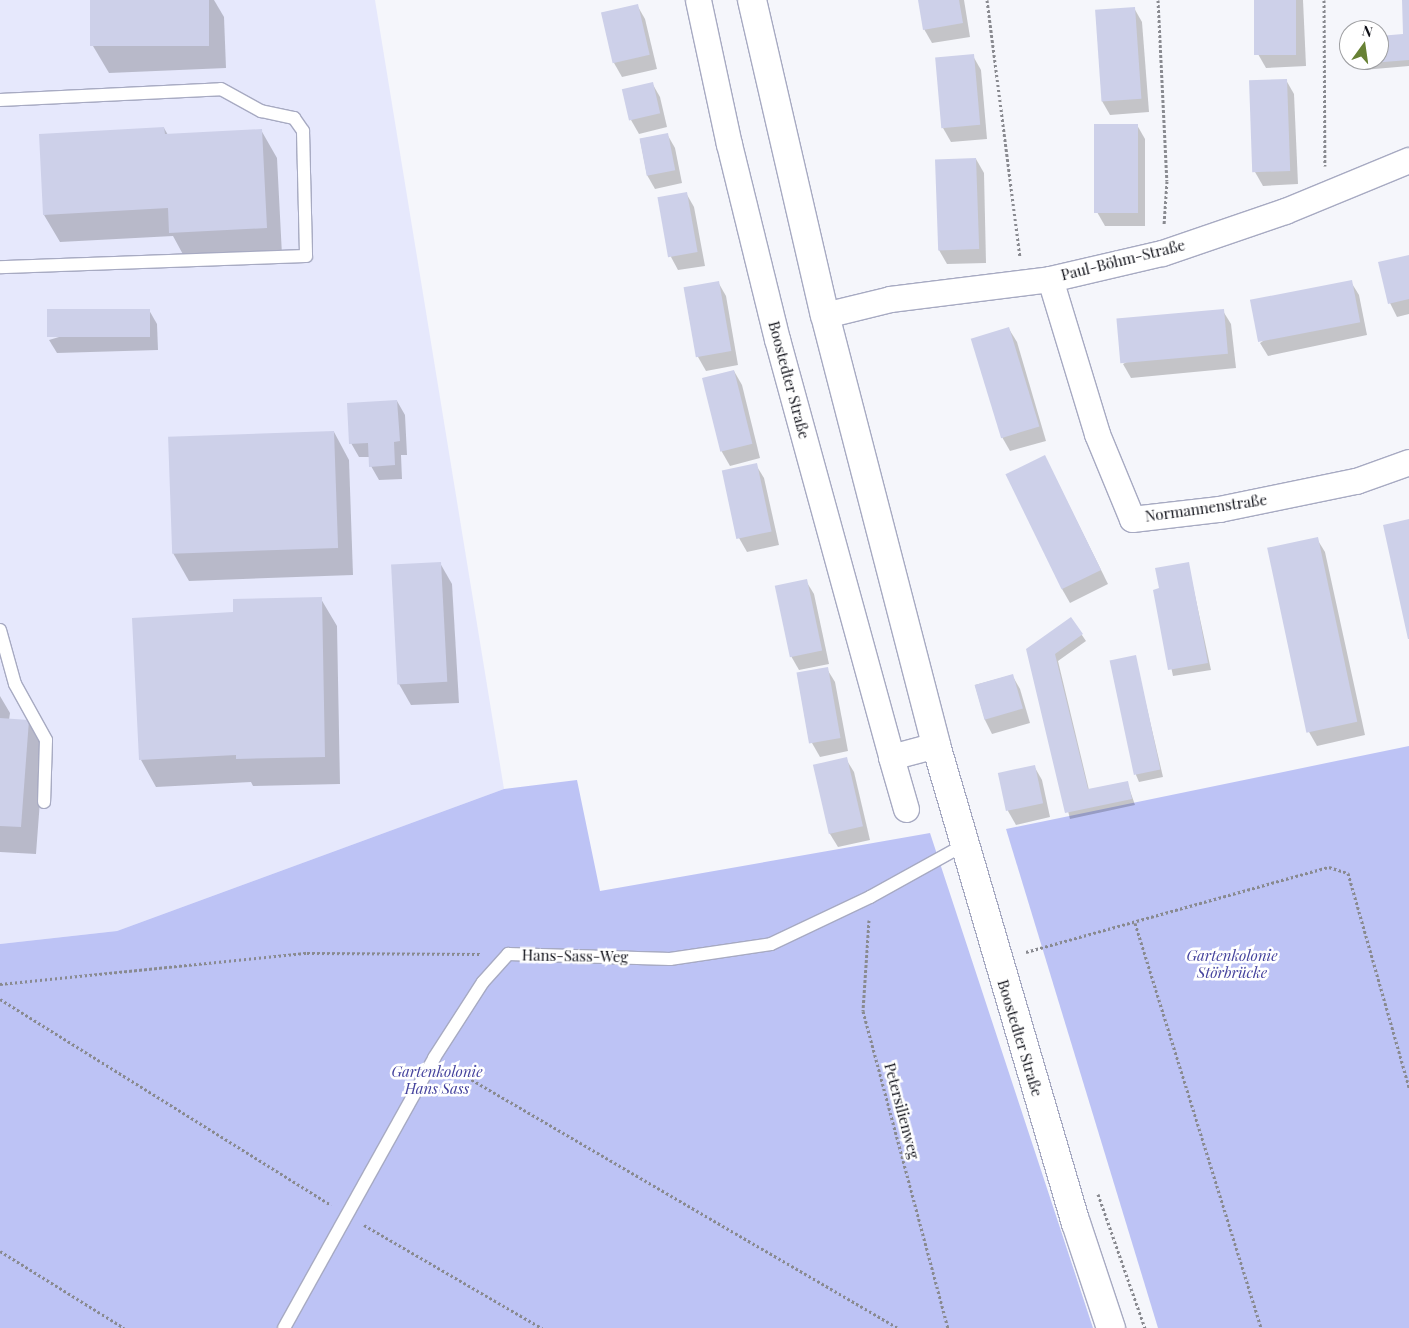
<!DOCTYPE html>
<meta charset="utf-8">
<style>
body{margin:0}
#map{position:relative;width:1409px;height:1328px;overflow:hidden;background:#f5f6fb;font-family:"Playfair Display",serif}
div>[style]{position:absolute}
.built>*{inset:0;background:#e6e8fc}
.green>*{inset:0;background:#bdc3f5}
.shadow>*{inset:0;background:#0003}
.building>*{inset:0;background:#cdd0e9;transform-origin:0 0}
.path>*{height:3px;margin-top:-1.5px;transform-origin:0;background:repeating-linear-gradient(90deg,#898a90 0 2.5px,transparent 0 5px)}
.roads{filter:drop-shadow(1px 0 #a7aac2) drop-shadow(-1px 0 #a7aac2) drop-shadow(0 1px #a7aac2) drop-shadow(0 -1px #a7aac2)}
.service>*{height:12px;margin:-6px;padding:0 6px;transform-origin:6px;border-radius:6px;background:#fff}
.minor>*{height:25px;margin:-12.5px;padding:0 12.5px;transform-origin:12.5px;border-radius:12.5px;background:#fff}
.tertiary>*{height:28px;margin:-14px;padding:0 14px;transform-origin:14px;border-radius:14px;background:#fff}
span{translate:-50% -50%;white-space:nowrap;text-align:center;line-height:1.15;-webkit-text-stroke:5px #fff;paint-order:stroke}
.street-label{font-size:15px;color:#0d0e16}
.park-label{font-size:15px;color:#44429d;font-style:italic}
.north{position:absolute;left:1339px;top:20px;width:50px;height:50px;box-sizing:border-box;background:#fff;border:1px solid #9e9fa2;border-radius:50%;rotate:14deg;font-size:14px;font-weight:700;line-height:20px;text-align:center;color:#0d0e16}
.north::after{content:'';display:block;margin:auto;width:18px;height:22px;background:#678134;clip-path:polygon(50% 0,100% 100%,50% 72%,0 100%)}
</style>
<div id="map">
<div class="built">
<i style="clip-path:polygon(0 0,375px 0,504px 789px,117px 931px,0 944px)"></i>
</div>
<div class="green">
<i style="clip-path:polygon(1409px 746px,1409px 1328px,1158px 1328px,1006px 829px)"></i>
<i style="clip-path:polygon(577px 780px,600px 891px,930px 833px,1093px 1328px,0 1328px,0 944px,117px 931px,504px 789px)"></i>
</div>
<div class="shadow">
<i style="clip-path:polygon(91px 0,214px 0,224px 17px,226px 68px,109px 73px,93px 46px)"></i>
<i style="clip-path:polygon(919px 0,964px 0,970px 37px,932px 43px,924px 29px)"></i>
<i style="clip-path:polygon(1256px 0,1303px 0,1306px 66px,1266px 68px,1258px 54px)"></i>
<i style="clip-path:polygon(1403px 0,1409px 0,1409px 66px,1363px 70px,1359px 60px,1379px 60px,1379px 37px,1405px 36px)"></i>
<i style="clip-path:polygon(637px 5px,645px 19px,657px 69px,622px 77px,614px 63px,602px 13px)"></i>
<i style="clip-path:polygon(1134px 8px,1142px 22px,1149px 112px,1110px 115px,1102px 101px)"></i>
<i style="clip-path:polygon(973px 56px,981px 70px,987px 139px,951px 142px,943px 128px)"></i>
<i style="clip-path:polygon(1286px 80px,1294px 94px,1298px 184px,1263px 186px,1255px 172px)"></i>
<i style="clip-path:polygon(652px 83px,660px 97px,667px 127px,639px 134px,631px 120px)"></i>
<i style="clip-path:polygon(1137px 125px,1145px 139px,1145px 226px,1105px 226px,1097px 212px)"></i>
<i style="clip-path:polygon(164px 128px,168px 135px,261px 130px,277px 158px,282px 255px,186px 260px,173px 236px,60px 242px,44px 215px)"></i>
<i style="clip-path:polygon(667px 134px,675px 148px,682px 183px,655px 189px,647px 175px,640px 139px)"></i>
<i style="clip-path:polygon(976px 159px,984px 173px,986px 263px,947px 264px,939px 250px,936px 161px)"></i>
<i style="clip-path:polygon(686px 193px,694px 207px,705px 266px,678px 270px,671px 257px)"></i>
<i style="clip-path:polygon(1409px 256px,1409px 314px,1397px 317px,1390px 303px)"></i>
<i style="clip-path:polygon(718px 282px,726px 296px,738px 365px,706px 371px,698px 357px,686px 288px)"></i>
<i style="clip-path:polygon(1351px 282px,1359px 295px,1367px 335px,1268px 356px,1260px 343px)"></i>
<i style="clip-path:polygon(149px 310px,157px 324px,158px 350px,57px 353px,49px 340px)"></i>
<i style="clip-path:polygon(1223px 311px,1231px 324px,1236px 368px,1131px 378px,1123px 364px)"></i>
<i style="clip-path:polygon(1009px 329px,1017px 342px,1046px 441px,1010px 451px,1002px 437px)"></i>
<i style="clip-path:polygon(734px 371px,742px 385px,760px 458px,730px 466px,722px 452px,704px 379px)"></i>
<i style="clip-path:polygon(397px 401px,405px 415px,407px 455px,401px 455px,402px 479px,379px 480px,371px 466px,370px 457px,359px 457px,351px 443px)"></i>
<i style="clip-path:polygon(334px 432px,349px 460px,353px 575px,189px 581px,173px 553px)"></i>
<i style="clip-path:polygon(1045px 457px,1108px 584px,1070px 603px,1062px 589px)"></i>
<i style="clip-path:polygon(756px 465px,764px 478px,779px 545px,747px 552px,739px 538px)"></i>
<i style="clip-path:polygon(1317px 539px,1325px 552px,1365px 735px,1317px 746px,1309px 732px)"></i>
<i style="clip-path:polygon(440px 563px,452px 584px,459px 703px,411px 705px,399px 684px)"></i>
<i style="clip-path:polygon(1188px 563px,1211px 670px,1173px 676px,1155px 591px,1161px 589px)"></i>
<i style="clip-path:polygon(806px 581px,814px 594px,829px 664px,799px 670px,791px 656px,776px 587px)"></i>
<i style="clip-path:polygon(321px 599px,337px 626px,340px 784px,253px 786px,251px 782px,156px 787px,141px 760px,235px 613px)"></i>
<i style="clip-path:polygon(1071px 619px,1086px 641px,1058px 661px,1089px 790px,1127px 782px,1135px 805px,1070px 819px,1028px 650px)"></i>
<i style="clip-path:polygon(1135px 657px,1163px 777px,1139px 782px,1136px 775px)"></i>
<i style="clip-path:polygon(827px 669px,835px 682px,848px 751px,820px 757px,812px 743px)"></i>
<i style="clip-path:polygon(1012px 675px,1020px 689px,1030px 723px,992px 734px,985px 720px,975px 685px)"></i>
<i style="clip-path:polygon(0 696px,10px 713px,9px 720px,28px 721px,44px 748px,36px 854px,0 852px)"></i>
<i style="clip-path:polygon(846px 759px,854px 772px,870px 840px,838px 847px,830px 834px,814px 766px)"></i>
<i style="clip-path:polygon(1034px 766px,1042px 780px,1050px 817px,1016px 825px,1008px 811px,1000px 774px)"></i>
</div>
<div class="building">
<i style="left:90px;top:0;width:119px;height:46px"></i>
<i style="clip-path:polygon(918px 0,959px 0,963px 23px,923px 30px)"></i>
<i style="left:1254px;top:0;width:42px;height:55px"></i>
<i style="clip-path:polygon(1402px 0,1409px 0,1409px 60px,1358px 64px,1358px 60px,1379px 60px,1379px 36px,1403px 34px)"></i>
<i style="left:638px;top:4px;width:52px;height:38px;rotate:77deg"></i>
<i style="left:1135px;top:7px;width:92px;height:40px;rotate:86deg"></i>
<i style="left:974px;top:54px;width:71px;height:39px;rotate:85deg"></i>
<i style="left:1287px;top:79px;width:92px;height:38px;rotate:88deg"></i>
<i style="left:653px;top:82px;width:32px;height:32px;rotate:77deg"></i>
<i style="left:1138px;top:124px;width:89px;height:44px;rotate:90deg"></i>
<i style="clip-path:polygon(164px 127px,165px 134px,262px 129px,267px 228px,169px 233px,168px 208px,43px 215px,39px 134px)"></i>
<i style="left:668px;top:133px;width:38px;height:29px;rotate:79deg"></i>
<i style="left:976px;top:158px;width:91px;height:41px;rotate:88deg"></i>
<i style="left:687px;top:192px;width:61px;height:30px;rotate:80deg"></i>
<i style="clip-path:polygon(1409px 255px,1409px 299px,1388px 304px,1378px 262px)"></i>
<i style="left:1352px;top:280px;width:43px;height:104px;rotate:79deg"></i>
<i style="left:719px;top:281px;width:71px;height:36px;rotate:80deg"></i>
<i style="left:150px;top:309px;width:28px;height:103px;rotate:90deg"></i>
<i style="left:1224px;top:309px;width:45px;height:108px;rotate:85deg"></i>
<i style="left:1009px;top:327px;width:104px;height:40px;rotate:73deg"></i>
<i style="left:734px;top:370px;width:76px;height:33px;rotate:76deg"></i>
<i style="clip-path:polygon(397px 400px,400px 441px,394px 442px,395px 465px,369px 467px,368px 443px,349px 444px,347px 403px)"></i>
<i style="left:334px;top:431px;width:117px;height:166px;rotate:88deg"></i>
<i style="left:1045px;top:455px;width:128px;height:44px;rotate:64deg"></i>
<i style="left:757px;top:463px;width:70px;height:36px;rotate:78deg"></i>
<i style="clip-path:polygon(1409px 519px,1409px 639px,1408px 639px,1383px 525px)"></i>
<i style="left:1318px;top:537px;width:189px;height:52px;rotate:78deg"></i>
<i style="left:441px;top:562px;width:120px;height:50px;rotate:87deg"></i>
<i style="clip-path:polygon(1189px 562px,1208px 663px,1168px 670px,1153px 590px,1159px 588px,1155px 568px)"></i>
<i style="left:807px;top:579px;width:73px;height:33px;rotate:78deg"></i>
<i style="clip-path:polygon(322px 597px,325px 757px,236px 759px,236px 755px,139px 760px,132px 618px,233px 612px,233px 599px)"></i>
<i style="clip-path:polygon(1071px 617px,1083px 634px,1055px 654px,1088px 789px,1128px 781px,1132px 799px,1065px 813px,1026px 649px)"></i>
<i style="left:1136px;top:655px;width:117px;height:27px;rotate:78deg"></i>
<i style="left:828px;top:667px;width:72px;height:32px;rotate:80deg"></i>
<i style="left:1013px;top:674px;width:36px;height:40px;rotate:74deg"></i>
<i style="clip-path:polygon(0 718px,29px 720px,21px 827px,0 826px)"></i>
<i style="left:847px;top:757px;width:71px;height:35px;rotate:77deg"></i>
<i style="left:1035px;top:765px;width:39px;height:38px;rotate:78deg"></i>
</div>
<div class="path">
<i style="left:987px;top:0;width:259px;rotate:82.7deg"></i>
<i style="left:1158px;top:0;width:181px;rotate:87.2deg"></i>
<i style="left:1167px;top:181px;width:44px;rotate:93.9deg"></i>
<i style="left:1324px;top:0;width:166px;rotate:89.7deg"></i>
<i style="left:869px;top:920px;width:91px;rotate:93.8deg"></i>
<i style="left:863px;top:1011px;width:328px;rotate:75deg"></i>
<i style="left:1135px;top:923px;width:424px;rotate:72.7deg"></i>
<i style="left:1026px;top:952px;width:315px;rotate:-15.7deg"></i>
<i style="left:1329px;top:867px;width:20px;rotate:18deg"></i>
<i style="left:1348px;top:873px;width:223px;rotate:74.1deg"></i>
<i style="left:0;top:984px;width:309px;rotate:-5.8deg"></i>
<i style="left:307px;top:953px;width:173px;rotate:0.3deg"></i>
<i style="left:0;top:999px;width:390px;rotate:31.9deg"></i>
<i style="left:450px;top:1067px;width:518px;rotate:30.22deg"></i>
<i style="left:1098px;top:1194px;width:142px;rotate:70.7deg"></i>
<i style="left:364px;top:1225px;width:206px;rotate:30.1deg"></i>
<i style="left:0;top:1251px;width:146px;rotate:31.8deg"></i>
</div>
<div class="roads">
<div class="service">
<i style="left:0;top:100px;width:221px;rotate:-2.8deg"></i>
<i style="left:221px;top:89px;width:46px;rotate:28.8deg"></i>
<i style="left:261px;top:111px;width:34px;rotate:12deg"></i>
<i style="left:294px;top:118px;width:16px;rotate:55deg"></i>
<i style="left:303px;top:131px;width:125px;rotate:88.6deg"></i>
<i style="left:306px;top:256px;width:306px;rotate:177.9deg"></i>
<i style="left:0;top:630px;width:56px;rotate:74.5deg"></i>
<i style="left:15px;top:684px;width:64px;rotate:61deg"></i>
<i style="left:46px;top:740px;width:62px;rotate:91.8deg"></i>
<i style="left:284px;top:1328px;width:309px;rotate:-60.9deg"></i>
<i style="left:434px;top:1058px;width:90px;rotate:-57.2deg"></i>
<i style="left:483px;top:982px;width:38px;rotate:-48deg"></i>
<i style="left:508px;top:954px;width:162px;rotate:1.8deg"></i>
<i style="left:670px;top:959px;width:102px;rotate:-8.4deg"></i>
<i style="left:771px;top:944px;width:110px;rotate:-25.4deg"></i>
<i style="left:870px;top:897px;width:107px;rotate:-29deg"></i>
</div>
<div class="minor">
<i style="left:698px;top:0;width:147px;rotate:77.9deg"></i>
<i style="left:729px;top:144px;width:201px;rotate:76.2deg"></i>
<i style="left:777px;top:339px;width:433px;rotate:74.7deg"></i>
<i style="left:891px;top:757px;width:47px;rotate:-14.9deg"></i>
<i style="left:1050px;top:279px;width:162px;rotate:73.1deg"></i>
<i style="left:1097px;top:434px;width:92px;rotate:67.6deg"></i>
<i style="left:1132px;top:519px;width:88px;rotate:-6.6deg"></i>
<i style="left:1219px;top:509px;width:140px;rotate:-11.6deg"></i>
<i style="left:1356px;top:481px;width:56px;rotate:-19.7deg"></i>
<i style="left:825px;top:315px;width:67px;rotate:-13.8deg"></i>
<i style="left:890px;top:299px;width:161px;rotate:-7.1deg"></i>
<i style="left:1050px;top:279px;width:115px;rotate:-13.1deg"></i>
<i style="left:1162px;top:253px;width:130px;rotate:-18.9deg"></i>
<i style="left:1285px;top:211px;width:134px;rotate:-22.4deg"></i>
<i style="left:891px;top:757px;width:54px;rotate:73.9deg"></i>
</div>
<div class="tertiary">
<i style="left:752px;top:0;width:323px;rotate:77deg"></i>
<i style="left:825px;top:315px;width:444px;rotate:75.5deg"></i>
<i style="left:936px;top:745px;width:498px;rotate:73.7deg"></i>
<i style="left:1076px;top:1223px;width:111px;rotate:71.6deg"></i>
</div>
</div>
<div class="street-label">
<span style="left:1123px;top:260px;rotate:-14deg">Paul-Böhm-Straße</span>
<span style="left:789px;top:380px;rotate:75deg">Boostedter Straße</span>
<span style="left:1206px;top:508px;rotate:-8deg">Normannenstraße</span>
<span style="left:575px;top:956px;rotate:1deg">Hans-Sass-Weg</span>
<span style="left:1020px;top:1038px;rotate:73deg">Boostedter Straße</span>
<span style="left:902px;top:1111px;rotate:75deg">Petersilienweg</span>
</div>
<div class="park-label">
<span style="left:1232px;top:964px">Gartenkolonie<br>Störbrücke</span>
<span style="left:437px;top:1080px">Gartenkolonie<br>Hans Sass</span>
</div>
<div class="north">N</div>
</div>
